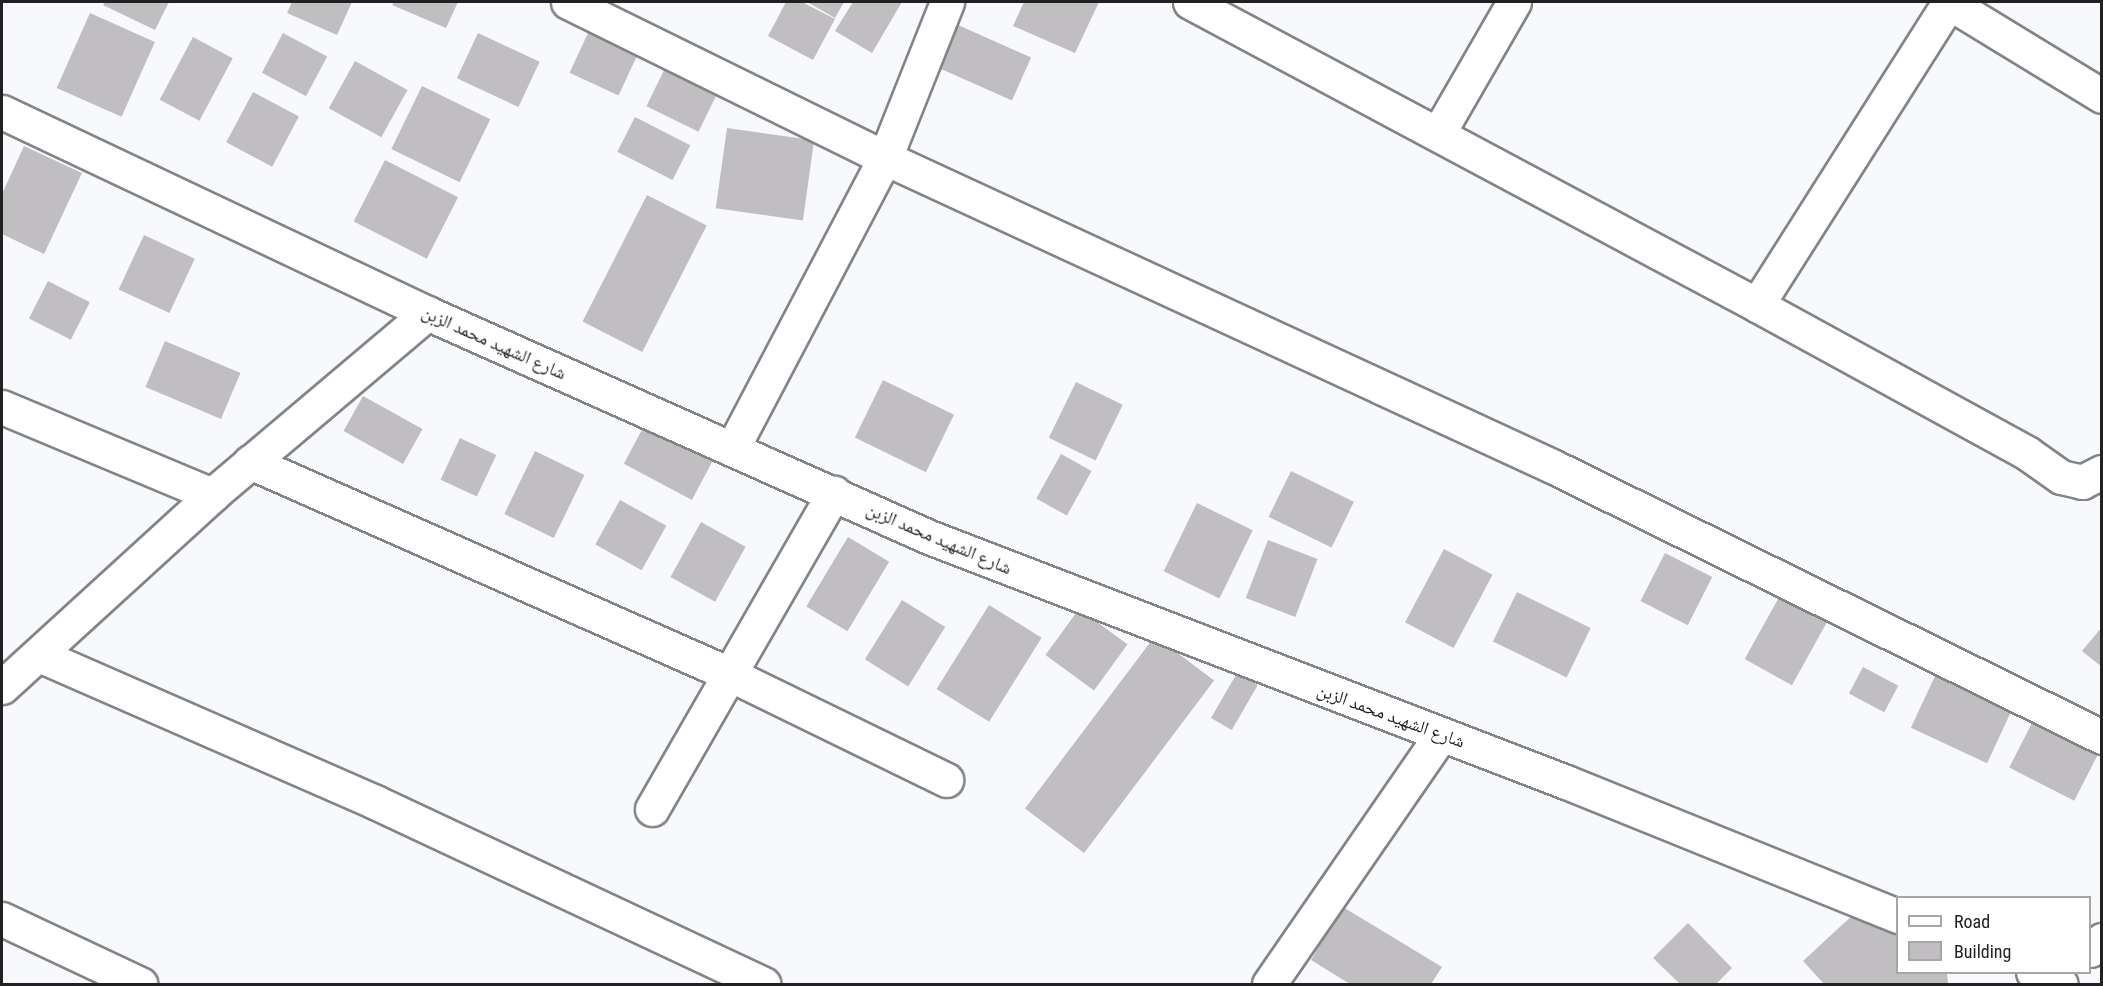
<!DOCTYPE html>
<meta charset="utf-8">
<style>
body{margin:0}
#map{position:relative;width:2103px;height:986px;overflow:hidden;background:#f8f9fc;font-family:"Roboto Condensed","Noto Naskh Arabic",sans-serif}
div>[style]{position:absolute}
.building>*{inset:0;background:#c0bec1;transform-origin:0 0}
.roads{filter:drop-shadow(2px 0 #828486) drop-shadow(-2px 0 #828486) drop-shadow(0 2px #828486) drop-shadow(0 -2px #828486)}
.street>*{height:33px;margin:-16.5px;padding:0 16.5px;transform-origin:16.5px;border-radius:16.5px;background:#fff}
.secondary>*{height:33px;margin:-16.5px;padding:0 16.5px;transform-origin:16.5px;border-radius:16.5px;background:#fff}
span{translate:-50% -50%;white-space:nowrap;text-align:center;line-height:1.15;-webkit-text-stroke:4.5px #fff;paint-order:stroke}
.street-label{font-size:18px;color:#212122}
.frame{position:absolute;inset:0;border:3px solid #212122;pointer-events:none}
.legend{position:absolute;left:1896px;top:896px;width:195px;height:78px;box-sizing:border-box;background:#fff;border:2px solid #a6a6a7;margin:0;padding:8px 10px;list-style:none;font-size:18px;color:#212122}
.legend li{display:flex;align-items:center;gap:12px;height:30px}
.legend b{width:30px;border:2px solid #a6a6a7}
</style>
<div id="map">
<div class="building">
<i style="clip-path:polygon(105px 2px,169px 2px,155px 30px,103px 5px)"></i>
<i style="clip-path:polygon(292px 2px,352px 2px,337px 35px,287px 13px)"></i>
<i style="clip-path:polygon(394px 2px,458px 2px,446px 28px,392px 5px)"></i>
<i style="clip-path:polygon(786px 2px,802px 2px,835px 19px,813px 60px,768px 36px)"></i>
<i style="clip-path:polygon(807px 2px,844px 2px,835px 18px)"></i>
<i style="clip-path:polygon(853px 2px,902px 2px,872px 53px,835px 31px)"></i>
<i style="clip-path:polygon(1024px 2px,1099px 2px,1075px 53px,1013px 26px)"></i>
<i style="left:90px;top:13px;width:71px;height:82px;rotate:24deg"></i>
<i style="left:958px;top:25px;width:80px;height:47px;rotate:24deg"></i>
<i style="left:589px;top:31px;width:54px;height:46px;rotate:25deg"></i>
<i style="left:283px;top:33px;width:50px;height:45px;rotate:28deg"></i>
<i style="left:478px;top:33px;width:68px;height:50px;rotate:25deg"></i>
<i style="left:193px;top:37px;width:45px;height:71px;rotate:28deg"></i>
<i style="left:355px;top:61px;width:60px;height:54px;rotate:29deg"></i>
<i style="left:667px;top:64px;width:58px;height:47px;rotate:26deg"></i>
<i style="left:422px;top:86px;width:76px;height:70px;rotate:26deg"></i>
<i style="left:253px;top:92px;width:52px;height:57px;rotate:28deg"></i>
<i style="left:635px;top:117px;width:62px;height:39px;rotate:27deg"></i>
<i style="left:727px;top:128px;width:88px;height:81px;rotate:8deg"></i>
<i style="clip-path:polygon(24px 146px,82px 173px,44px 254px,2px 234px,2px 194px)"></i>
<i style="left:385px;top:160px;width:82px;height:69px;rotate:27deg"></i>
<i style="left:647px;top:195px;width:67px;height:142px;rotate:27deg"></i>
<i style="left:144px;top:235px;width:56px;height:60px;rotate:25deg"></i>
<i style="left:48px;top:281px;width:47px;height:42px;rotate:27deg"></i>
<i style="left:165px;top:341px;width:82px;height:50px;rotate:23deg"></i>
<i style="left:883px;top:380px;width:79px;height:64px;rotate:26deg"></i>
<i style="left:1076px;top:382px;width:52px;height:62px;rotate:26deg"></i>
<i style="left:363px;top:396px;width:68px;height:40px;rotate:29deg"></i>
<i style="left:645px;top:424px;width:77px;height:45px;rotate:28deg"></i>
<i style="left:460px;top:438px;width:40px;height:46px;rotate:25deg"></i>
<i style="left:535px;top:451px;width:55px;height:70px;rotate:26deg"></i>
<i style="left:1061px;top:454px;width:35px;height:51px;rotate:29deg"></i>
<i style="left:1291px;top:471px;width:70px;height:51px;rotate:26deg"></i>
<i style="left:620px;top:500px;width:53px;height:51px;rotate:29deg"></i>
<i style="left:1197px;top:503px;width:62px;height:76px;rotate:26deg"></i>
<i style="left:701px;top:522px;width:51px;height:63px;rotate:29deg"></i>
<i style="left:848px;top:537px;width:48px;height:81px;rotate:31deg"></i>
<i style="left:1268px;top:540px;width:53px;height:62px;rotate:21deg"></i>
<i style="left:1444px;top:549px;width:55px;height:83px;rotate:28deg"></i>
<i style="left:1665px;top:553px;width:53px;height:54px;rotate:27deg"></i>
<i style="left:1783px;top:590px;width:54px;height:79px;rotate:29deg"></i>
<i style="left:1517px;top:592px;width:82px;height:55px;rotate:26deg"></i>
<i style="left:902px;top:600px;width:51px;height:70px;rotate:32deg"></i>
<i style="left:989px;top:605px;width:62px;height:99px;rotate:32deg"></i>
<i style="left:1079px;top:609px;width:60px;height:57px;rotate:36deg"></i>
<i style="clip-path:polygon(2102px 627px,2102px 667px,2082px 651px)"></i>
<i style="left:1155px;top:636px;width:74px;height:216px;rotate:37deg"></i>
<i style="left:1863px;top:667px;width:40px;height:30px;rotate:28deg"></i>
<i style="left:1237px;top:673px;width:24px;height:52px;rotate:30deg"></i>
<i style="left:1935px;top:676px;width:84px;height:57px;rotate:25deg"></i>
<i style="left:2036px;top:715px;width:73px;height:59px;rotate:27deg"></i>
<i style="clip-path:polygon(1343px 907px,1442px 967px,1431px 984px,1350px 984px,1311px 960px)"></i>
<i style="clip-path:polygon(1855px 913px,1898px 934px,1898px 972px,1947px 972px,1948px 984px,1824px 984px,1803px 961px)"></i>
<i style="clip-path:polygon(1688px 923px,1732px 968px,1716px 984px,1680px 984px,1653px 958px)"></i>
</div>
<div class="roads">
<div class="street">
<i style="left:568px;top:2px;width:353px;rotate:26.2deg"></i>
<i style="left:885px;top:158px;width:737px;rotate:24.79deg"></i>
<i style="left:1554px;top:467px;width:611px;rotate:26.23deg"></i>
<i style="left:1190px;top:2px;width:643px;rotate:28.12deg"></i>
<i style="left:1757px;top:305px;width:308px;rotate:28.7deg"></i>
<i style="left:2027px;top:453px;width:42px;rotate:35.2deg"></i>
<i style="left:2061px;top:477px;width:22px;rotate:13deg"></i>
<i style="left:2082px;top:482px;width:22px;rotate:-27deg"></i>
<i style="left:1948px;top:2px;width:180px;rotate:31.4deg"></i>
<i style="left:1439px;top:132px;width:150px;rotate:-60deg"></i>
<i style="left:1757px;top:305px;width:358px;rotate:-57.6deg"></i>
<i style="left:2px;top:407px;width:228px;rotate:22.7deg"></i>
<i style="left:732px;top:449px;width:329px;rotate:-62.3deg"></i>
<i style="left:885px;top:158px;width:168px;rotate:-68.3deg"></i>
<i style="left:250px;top:462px;width:522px;rotate:23.86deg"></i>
<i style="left:727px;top:673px;width:244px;rotate:26deg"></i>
<i style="left:39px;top:655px;width:367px;rotate:23.6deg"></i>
<i style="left:375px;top:802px;width:429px;rotate:25.1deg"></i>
<i style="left:652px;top:809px;width:365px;rotate:-60.1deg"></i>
<i style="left:2px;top:919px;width:153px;rotate:25.2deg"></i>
<i style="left:1269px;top:984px;width:303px;rotate:-55.4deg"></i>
</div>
<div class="secondary">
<i style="left:2px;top:112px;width:470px;rotate:25.3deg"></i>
<i style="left:427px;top:313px;width:550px;rotate:24.05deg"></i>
<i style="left:929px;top:537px;width:682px;rotate:21.04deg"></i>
<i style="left:1566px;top:782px;width:358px;rotate:22deg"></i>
<i style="left:2px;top:687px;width:285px;rotate:-42.4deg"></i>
<i style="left:212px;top:495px;width:282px;rotate:-40.2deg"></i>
<i style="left:2090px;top:950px;width:16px;rotate:-40deg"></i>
<i style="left:2033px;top:972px;width:30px;rotate:23deg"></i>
</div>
</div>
<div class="street-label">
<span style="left:494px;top:343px;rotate:24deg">شارع الشهيد محمد الزبن</span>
<span style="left:939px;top:539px;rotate:23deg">شارع الشهيد محمد الزبن</span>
<span style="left:1391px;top:716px;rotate:20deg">شارع الشهيد محمد الزبن</span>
</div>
<div class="frame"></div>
<ul class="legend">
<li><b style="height:8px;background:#fff"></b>Road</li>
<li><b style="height:16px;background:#c0bec1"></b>Building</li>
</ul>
</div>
